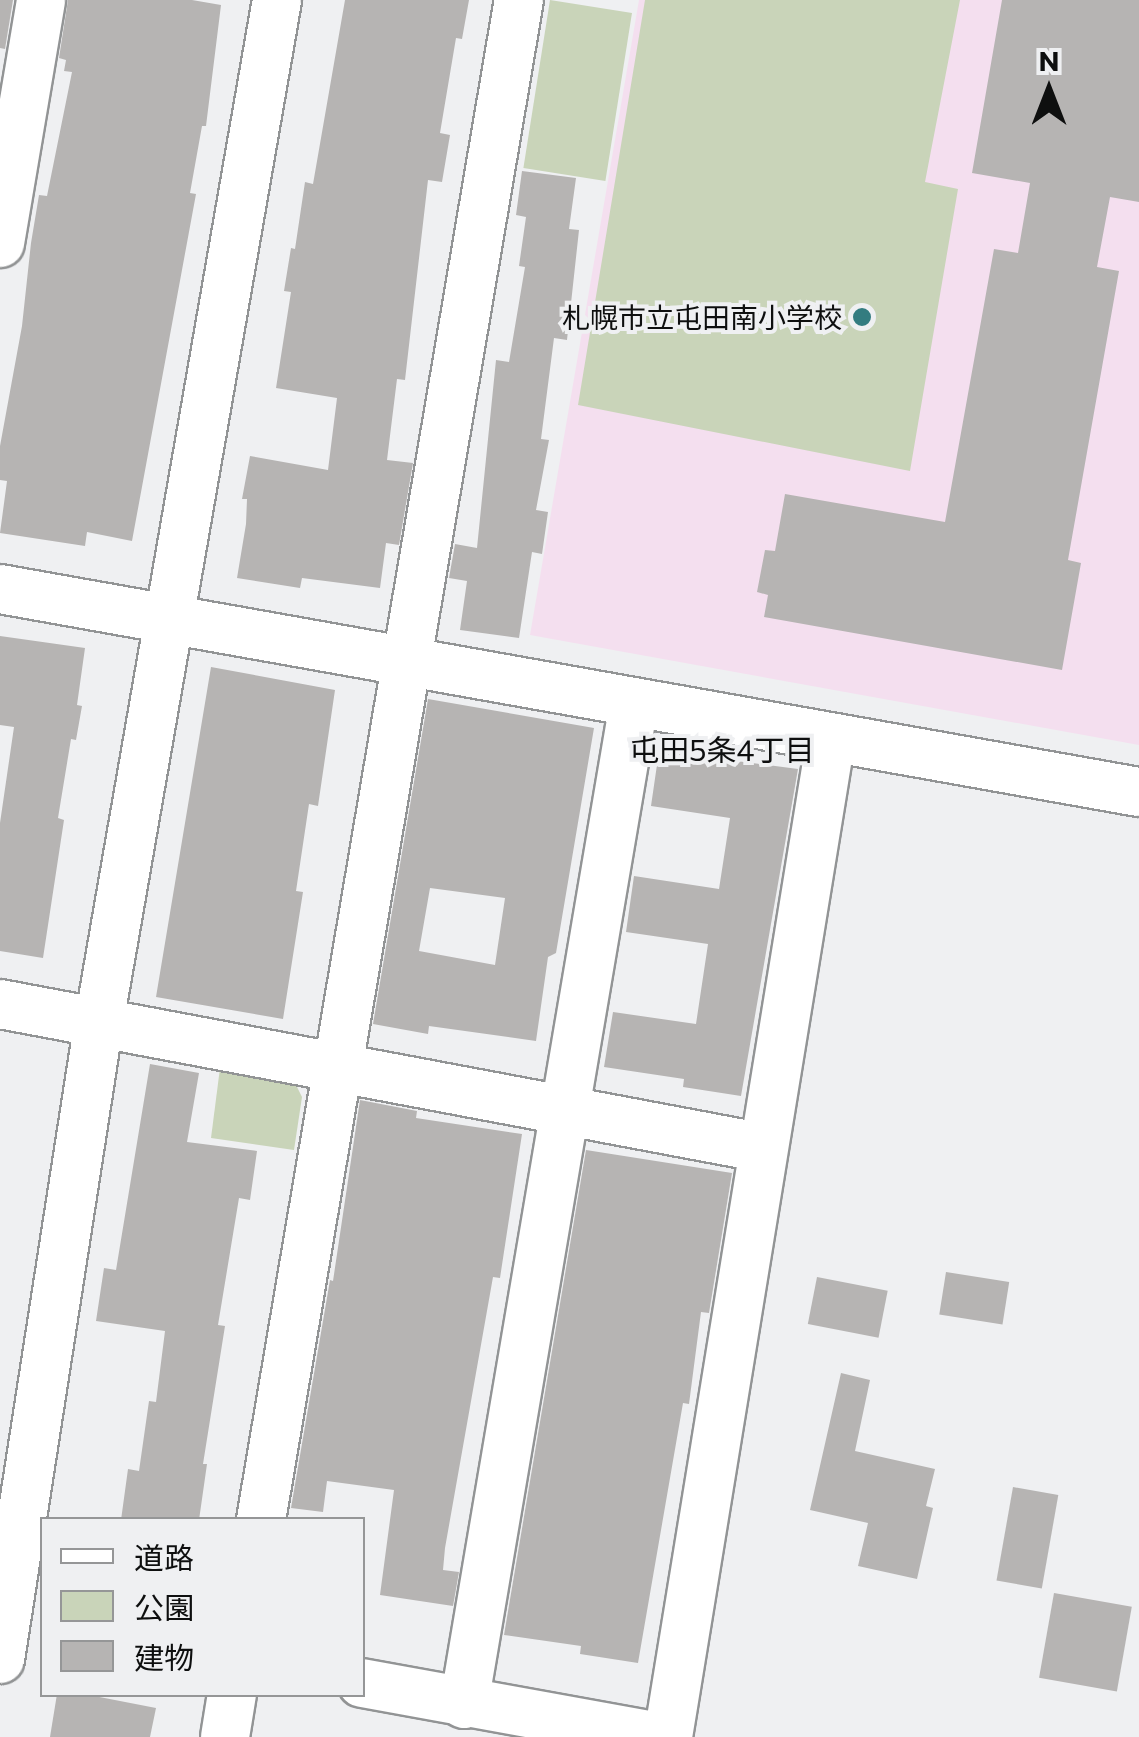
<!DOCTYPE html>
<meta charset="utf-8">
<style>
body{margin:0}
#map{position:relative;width:1139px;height:1737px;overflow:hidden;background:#eff0f2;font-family:Commissioner,"Noto Sans JP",sans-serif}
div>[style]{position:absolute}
.education>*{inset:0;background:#f4dfef}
.green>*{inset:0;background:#c9d4b9;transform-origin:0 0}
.building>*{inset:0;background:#b6b4b3;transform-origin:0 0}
.roads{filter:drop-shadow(2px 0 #929495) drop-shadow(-2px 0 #929495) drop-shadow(0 2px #929495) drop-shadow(0 -2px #929495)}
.minor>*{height:48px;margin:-24px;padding:0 24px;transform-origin:24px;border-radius:24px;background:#fff}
.dots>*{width:28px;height:28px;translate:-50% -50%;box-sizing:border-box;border:5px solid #eff0f2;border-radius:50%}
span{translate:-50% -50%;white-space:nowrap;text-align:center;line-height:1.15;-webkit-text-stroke:8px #eff0f2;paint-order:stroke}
.poi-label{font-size:28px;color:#0e0f0f}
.right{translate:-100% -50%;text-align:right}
.neighbourhood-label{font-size:30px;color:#0e0f0f}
.legend{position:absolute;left:40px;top:1517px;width:325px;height:180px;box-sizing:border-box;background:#eff0f2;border:2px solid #959697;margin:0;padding:12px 18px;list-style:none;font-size:30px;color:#0e0f0f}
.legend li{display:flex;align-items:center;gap:20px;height:50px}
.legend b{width:50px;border:2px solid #959697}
.north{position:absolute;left:999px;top:40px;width:100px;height:100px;-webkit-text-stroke:8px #eff0f2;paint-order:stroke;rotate:0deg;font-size:28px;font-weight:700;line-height:40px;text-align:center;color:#0e0f0f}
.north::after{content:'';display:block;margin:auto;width:35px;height:45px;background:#0e0f0f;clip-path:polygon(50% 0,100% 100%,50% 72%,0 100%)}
</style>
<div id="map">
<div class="education">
<i style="clip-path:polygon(639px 0,1139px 0,1139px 745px,530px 635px)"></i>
</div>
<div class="green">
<i style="left:550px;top:0;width:83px;height:170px;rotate:9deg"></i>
<i style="clip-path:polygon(645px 0,960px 0,925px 182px,958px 189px,910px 471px,578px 405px)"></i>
<i style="clip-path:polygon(220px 1068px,293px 1079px,302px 1097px,294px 1150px,211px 1138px)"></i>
</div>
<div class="building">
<i style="clip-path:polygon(0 0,13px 0,5px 49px,0 48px)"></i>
<i style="clip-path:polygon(68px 0,192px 0,221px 5px,206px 126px,202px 126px,190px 193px,196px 194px,132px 541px,87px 532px,85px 546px,0 533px,7px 481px,0 480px,0 446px,22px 326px,31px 243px,39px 195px,47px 196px,72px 72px,64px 71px,66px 60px,59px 58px)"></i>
<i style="clip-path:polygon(345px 0,469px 0,462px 39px,456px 38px,440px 133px,450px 135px,442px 182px,428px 180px,405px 380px,397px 379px,387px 460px,413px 463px,399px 545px,386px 543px,380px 588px,302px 578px,300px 588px,237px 578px,246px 524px,247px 499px,242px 499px,250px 456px,328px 470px,337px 398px,276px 388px,291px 292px,284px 291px,291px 248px,295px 249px,305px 182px,313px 184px)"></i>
<i style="clip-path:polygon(1002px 0,1139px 0,1139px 202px,1110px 197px,1097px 267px,1119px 271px,1068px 560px,1081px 563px,1062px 670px,764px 617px,768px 595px,757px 592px,765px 550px,775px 551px,785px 494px,945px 522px,994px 249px,1018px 253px,1030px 183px,972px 173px)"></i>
<i style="clip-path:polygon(522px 171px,576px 178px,569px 229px,579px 230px,567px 340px,554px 338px,541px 439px,549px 440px,536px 510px,548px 512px,542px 554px,532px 552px,519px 638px,460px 630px,467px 581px,449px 578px,455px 544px,477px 548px,496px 360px,509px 362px,525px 267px,519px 266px,526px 217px,516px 215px)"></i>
<i style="clip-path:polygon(0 636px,85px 648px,77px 705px,82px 706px,76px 740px,71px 739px,58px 818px,64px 820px,43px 958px,0 951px,0 823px,14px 727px,0 725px)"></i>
<i style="clip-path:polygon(211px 667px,335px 690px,318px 806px,309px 804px,296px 891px,303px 892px,283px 1019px,156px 997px)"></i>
<i style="clip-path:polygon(evenodd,428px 699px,594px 728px,556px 953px,548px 957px,536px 1041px,429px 1026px,428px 1034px,373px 1024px,428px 699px,430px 888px,505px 898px,495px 965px,419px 951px,430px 888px)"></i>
<i style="clip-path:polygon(659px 751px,798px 769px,741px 1096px,683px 1087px,684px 1079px,604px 1067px,613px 1012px,696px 1024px,708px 944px,626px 932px,634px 876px,719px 889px,730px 818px,651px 806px)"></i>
<i style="clip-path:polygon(150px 1064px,199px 1073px,187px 1142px,257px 1151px,250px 1200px,239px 1198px,218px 1325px,225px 1326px,203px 1464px,207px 1464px,199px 1520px,121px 1520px,128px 1469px,139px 1471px,149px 1401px,156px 1402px,165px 1331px,96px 1321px,104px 1268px,116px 1270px)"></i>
<i style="clip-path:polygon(360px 1100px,417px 1111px,416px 1118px,522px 1134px,500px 1278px,493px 1277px,445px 1548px,443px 1570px,459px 1572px,453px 1606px,380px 1595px,394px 1490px,327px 1481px,323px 1512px,291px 1508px,330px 1280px,333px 1281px)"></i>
<i style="clip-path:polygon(586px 1150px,732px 1173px,709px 1313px,701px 1312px,689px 1404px,683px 1403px,638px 1663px,580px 1654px,581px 1646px,504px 1635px)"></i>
<i style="left:946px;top:1272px;width:64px;height:43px;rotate:9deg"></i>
<i style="left:817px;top:1277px;width:72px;height:48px;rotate:11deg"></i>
<i style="clip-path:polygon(841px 1373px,870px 1380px,855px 1451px,935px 1469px,926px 1506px,933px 1508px,917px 1579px,858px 1566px,868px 1523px,810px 1510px)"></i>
<i style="left:1013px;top:1487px;width:46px;height:95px;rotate:10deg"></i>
<i style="left:1054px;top:1593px;width:79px;height:86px;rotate:10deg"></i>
<i style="clip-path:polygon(57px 1694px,84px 1694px,156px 1708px,150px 1737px,50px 1737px)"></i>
</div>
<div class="roads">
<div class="minor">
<i style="left:0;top:243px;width:246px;rotate:-80.4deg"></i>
<i style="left:0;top:589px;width:1157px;rotate:10.11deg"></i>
<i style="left:0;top:1004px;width:777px;rotate:10.67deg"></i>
<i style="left:261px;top:1520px;width:1542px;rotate:-80.37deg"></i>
<i style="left:0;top:1659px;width:645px;rotate:-81.17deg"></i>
<i style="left:99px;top:1022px;width:1037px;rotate:-80.12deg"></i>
<i style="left:362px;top:1683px;width:303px;rotate:10.3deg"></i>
<i style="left:464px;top:1704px;width:1015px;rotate:-80.36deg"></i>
<i style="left:225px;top:1737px;width:44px;rotate:-80.8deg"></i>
<i style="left:668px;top:1737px;width:1012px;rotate:-80.73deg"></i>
</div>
</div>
<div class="dots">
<i style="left:862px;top:317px;background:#337c80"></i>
</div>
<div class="poi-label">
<span class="right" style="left:842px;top:317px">札幌市立屯田南小学校</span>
</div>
<div class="neighbourhood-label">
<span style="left:722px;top:749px">屯田5条4丁目</span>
</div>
<ul class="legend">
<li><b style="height:12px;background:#fff"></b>道路</li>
<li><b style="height:28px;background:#c9d4b9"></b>公園</li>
<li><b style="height:28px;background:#b6b4b3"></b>建物</li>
</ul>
<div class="north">N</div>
</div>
